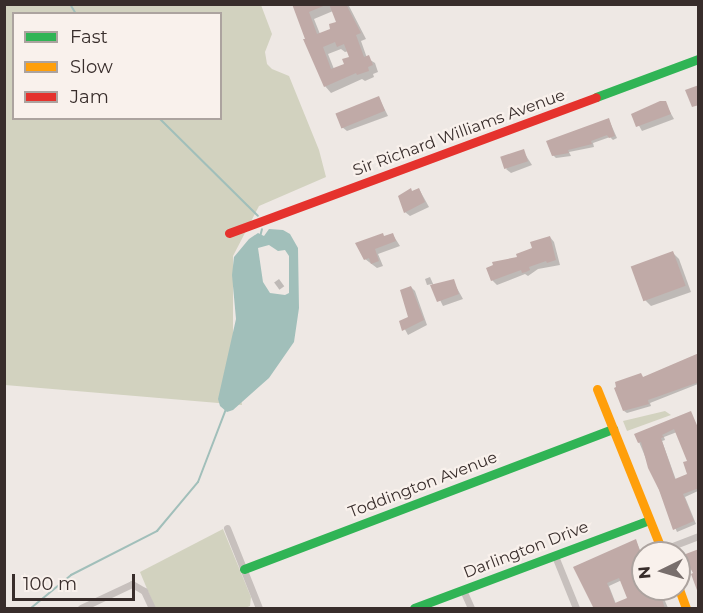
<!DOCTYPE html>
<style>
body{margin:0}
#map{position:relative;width:703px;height:613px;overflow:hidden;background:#eee8e4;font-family:Montserrat,sans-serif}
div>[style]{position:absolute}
.green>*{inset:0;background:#d2d2bf}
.water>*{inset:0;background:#a1bfba}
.shadow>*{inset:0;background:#0003;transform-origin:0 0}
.stream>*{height:2px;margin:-1px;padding:0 1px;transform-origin:1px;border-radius:1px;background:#a1bfba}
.building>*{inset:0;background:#c0aaa7;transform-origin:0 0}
.street>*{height:7px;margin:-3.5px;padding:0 3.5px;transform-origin:3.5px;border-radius:3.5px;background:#c7c0bd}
.fast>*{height:9px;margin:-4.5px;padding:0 4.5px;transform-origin:4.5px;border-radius:4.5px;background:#30b455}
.slow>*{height:9px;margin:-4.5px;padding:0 4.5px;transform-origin:4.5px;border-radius:4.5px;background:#ff9f0a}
.jam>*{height:9px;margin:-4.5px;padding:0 4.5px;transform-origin:4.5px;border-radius:4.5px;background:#e5322d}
span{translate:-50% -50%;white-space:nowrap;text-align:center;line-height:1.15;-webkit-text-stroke:4.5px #f9f1ec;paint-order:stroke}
.street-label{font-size:16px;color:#382d2b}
.frame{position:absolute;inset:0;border:6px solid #382d2b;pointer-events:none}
.legend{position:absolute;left:12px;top:12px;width:210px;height:108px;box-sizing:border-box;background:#f9f1ec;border:2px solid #aca39f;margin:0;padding:8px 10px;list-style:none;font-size:18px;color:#382d2b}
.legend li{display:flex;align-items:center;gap:12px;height:30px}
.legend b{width:30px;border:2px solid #aca39f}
.north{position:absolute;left:631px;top:541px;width:60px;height:60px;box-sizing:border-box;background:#f9f1ec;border:2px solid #aca39f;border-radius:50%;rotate:265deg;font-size:16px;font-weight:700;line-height:24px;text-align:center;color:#382d2b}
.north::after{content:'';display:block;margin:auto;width:21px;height:27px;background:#786e6c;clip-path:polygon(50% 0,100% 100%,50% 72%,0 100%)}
.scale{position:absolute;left:12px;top:574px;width:123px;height:27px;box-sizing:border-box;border:3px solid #382d2b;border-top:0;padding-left:8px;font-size:18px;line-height:21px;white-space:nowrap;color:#382d2b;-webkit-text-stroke:4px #f9f1ec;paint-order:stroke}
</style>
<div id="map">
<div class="green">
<i style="clip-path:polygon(evenodd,4px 5px,261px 5px,272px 34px,265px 52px,267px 64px,272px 69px,289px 76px,319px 150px,326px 177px,259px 206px,233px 256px,233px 339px,242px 405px,5px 385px,4px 5px,14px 14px,220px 14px,220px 118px,14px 118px,14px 14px)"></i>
<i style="clip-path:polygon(665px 411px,671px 415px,627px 431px,623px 421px)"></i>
<i style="clip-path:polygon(223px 529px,251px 597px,250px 606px,245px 608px,155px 608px,140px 572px)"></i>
</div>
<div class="water">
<i style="clip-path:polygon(evenodd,269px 229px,283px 230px,290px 234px,298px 248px,299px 308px,294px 342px,269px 378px,233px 410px,227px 412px,220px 406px,218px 399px,236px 319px,232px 275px,234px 257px,249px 239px,258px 233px,264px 236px,269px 229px,269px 245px,278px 251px,285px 250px,289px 256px,289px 293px,285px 295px,270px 293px,263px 282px,258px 248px,269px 245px)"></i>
</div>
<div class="shadow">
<i style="clip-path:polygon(evenodd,353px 4px,349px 6px,366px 39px,361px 41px,367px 58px,375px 63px,378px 72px,373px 74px,374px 77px,365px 81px,362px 79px,331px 93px,325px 86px,294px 5px,353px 4px,333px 11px,338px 23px,332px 30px,320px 34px,314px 19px,333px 11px,353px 4px,341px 49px,345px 52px,349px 51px,351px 58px,346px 65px,334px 69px,328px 54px,341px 49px)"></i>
<i style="clip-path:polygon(379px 98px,388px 116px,347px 131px,342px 127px)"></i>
<i style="clip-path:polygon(665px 103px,674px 119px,642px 131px,633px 115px)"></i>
<i style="clip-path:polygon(609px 120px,617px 138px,613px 140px,610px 137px,593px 143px,594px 147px,569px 152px,571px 156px,556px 158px,553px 155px)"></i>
<i style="clip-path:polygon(523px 151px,532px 165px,511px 173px,506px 169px)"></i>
<i style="clip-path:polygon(419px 189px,429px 207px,410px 216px,405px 212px,412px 192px)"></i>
<i style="clip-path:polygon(382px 235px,385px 238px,393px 235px,400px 246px,378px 254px,383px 266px,377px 268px,365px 259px,357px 243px)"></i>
<i style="clip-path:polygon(550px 237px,554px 242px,560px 265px,538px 269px,528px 276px,525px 274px,497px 285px,492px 280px)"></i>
<i style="clip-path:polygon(673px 253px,679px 259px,691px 292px,651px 306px,645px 300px)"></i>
<i style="clip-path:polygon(430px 277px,434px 286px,453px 281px,463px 299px,443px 306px,432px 284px,427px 285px,425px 279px)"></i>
<i style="left:279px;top:279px;width:9px;height:6px;rotate:54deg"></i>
<i style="clip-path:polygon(411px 287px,415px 291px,427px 325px,408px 335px,401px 322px,410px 318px)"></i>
<i style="clip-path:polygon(698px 355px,698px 384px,650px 403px,651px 406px,627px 413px,624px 411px,644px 378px)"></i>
<i style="clip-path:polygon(evenodd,690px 413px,698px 429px,698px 491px,685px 497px,696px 524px,677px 532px,639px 442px,690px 413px,677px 432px,688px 461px,689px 475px,676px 480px,662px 441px,665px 440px,664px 437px,677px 432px)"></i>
<i style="clip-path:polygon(evenodd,636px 541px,643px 557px,643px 589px,660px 589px,668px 608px,595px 608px,574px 567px,636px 541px,622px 580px,629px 599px,616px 604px,609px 586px,622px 580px)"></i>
</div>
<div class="stream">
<i style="left:70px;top:4px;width:12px;rotate:59deg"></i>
<i style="left:159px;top:118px;width:139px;rotate:44.7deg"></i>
<i style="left:260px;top:237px;width:8px;rotate:-76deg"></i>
<i style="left:31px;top:608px;width:52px;rotate:-39.5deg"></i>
<i style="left:71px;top:575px;width:97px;rotate:-27.1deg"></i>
<i style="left:157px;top:531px;width:64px;rotate:-50.1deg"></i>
<i style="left:198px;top:482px;width:78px;rotate:-69deg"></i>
</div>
<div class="building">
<i style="clip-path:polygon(evenodd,292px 4px,328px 4px,309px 12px,317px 34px,330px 29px,329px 24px,336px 22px,329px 4px,346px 4px,361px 33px,356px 35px,364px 57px,369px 55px,373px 65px,368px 67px,369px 71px,357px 75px,356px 73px,324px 87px,303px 39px,305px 39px,292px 4px,335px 42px,337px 47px,344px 44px,349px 57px,342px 59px,344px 64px,331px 69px,323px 47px,335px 42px)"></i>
<i style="clip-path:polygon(699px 85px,699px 105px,692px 107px,685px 90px)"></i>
<i style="left:379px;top:96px;width:16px;height:47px;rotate:68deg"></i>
<i style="clip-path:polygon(660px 101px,666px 101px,671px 114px,636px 127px,631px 114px)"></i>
<i style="clip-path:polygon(609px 118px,615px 136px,609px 138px,607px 135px,591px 141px,592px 144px,568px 150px,569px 153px,552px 156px,546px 141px)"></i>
<i style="left:524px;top:149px;width:13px;height:25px;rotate:72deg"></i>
<i style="clip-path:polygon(411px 188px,412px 191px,419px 188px,425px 202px,404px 213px,398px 196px)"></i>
<i style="clip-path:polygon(383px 233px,384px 236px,393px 233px,396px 241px,375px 249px,379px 261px,371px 264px,369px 258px,364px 260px,355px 243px)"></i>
<i style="clip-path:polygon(550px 236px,556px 260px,547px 263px,546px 261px,529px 267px,530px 270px,526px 272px,522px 273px,521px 270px,491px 281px,486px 268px,493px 265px,492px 262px,517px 257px,516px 254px,532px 248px,530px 242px)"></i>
<i style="left:673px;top:251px;width:37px;height:45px;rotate:70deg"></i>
<i style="clip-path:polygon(454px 279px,459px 294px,437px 302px,430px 285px)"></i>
<i style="clip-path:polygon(411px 286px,424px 320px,402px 331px,399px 321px,408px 317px,400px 290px)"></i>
<i style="clip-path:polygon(699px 353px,699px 382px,648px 400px,649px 404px,623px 411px,614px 388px,616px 387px,615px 382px,641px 373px,643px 377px)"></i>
<i style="clip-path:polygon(evenodd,691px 411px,699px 430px,699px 488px,683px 494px,694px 521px,673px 530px,659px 490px,648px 468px,641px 442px,638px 443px,634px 434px,691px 411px,674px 429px,687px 461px,683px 462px,687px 474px,675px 479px,661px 438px,664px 437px,662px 435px,674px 429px)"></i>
<i style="clip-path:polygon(evenodd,636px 539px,643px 560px,643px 589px,659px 589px,665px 609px,594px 609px,573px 567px,636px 539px,619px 578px,627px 598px,615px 603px,607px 583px,619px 578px)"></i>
<i style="clip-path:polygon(699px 549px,699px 593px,698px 593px,691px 574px,693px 573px,683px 555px)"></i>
</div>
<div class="street">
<i style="left:227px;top:528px;width:86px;rotate:68.2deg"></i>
<i style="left:662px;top:550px;width:39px;rotate:-21deg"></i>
<i style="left:555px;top:556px;width:56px;rotate:68deg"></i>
<i style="left:463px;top:590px;width:20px;rotate:66deg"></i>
<i style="left:81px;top:608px;width:56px;rotate:-25.2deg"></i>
<i style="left:132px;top:584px;width:14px;rotate:30deg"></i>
<i style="left:144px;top:591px;width:19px;rotate:65deg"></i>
</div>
<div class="fast">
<i style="left:596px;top:97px;width:109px;rotate:-20.4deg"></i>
<i style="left:244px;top:569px;width:395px;rotate:-20.8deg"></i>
<i style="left:414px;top:608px;width:251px;rotate:-20.5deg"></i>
</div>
<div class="slow">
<i style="left:597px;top:389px;width:177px;rotate:68.1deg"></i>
<i style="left:679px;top:589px;width:20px;rotate:70deg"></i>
</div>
<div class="jam">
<i style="left:229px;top:233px;width:391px;rotate:-20.3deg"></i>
</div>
<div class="street-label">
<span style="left:459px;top:133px;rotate:-20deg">Sir Richard Williams Avenue</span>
<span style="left:423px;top:485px;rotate:-21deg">Toddington Avenue</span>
<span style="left:526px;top:550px;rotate:-21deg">Darlington Drive</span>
</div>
<div class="frame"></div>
<ul class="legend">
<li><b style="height:8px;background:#30b455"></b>Fast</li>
<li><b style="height:8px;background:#ff9f0a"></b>Slow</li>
<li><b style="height:8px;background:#e5322d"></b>Jam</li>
</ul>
<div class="north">N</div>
<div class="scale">100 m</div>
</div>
